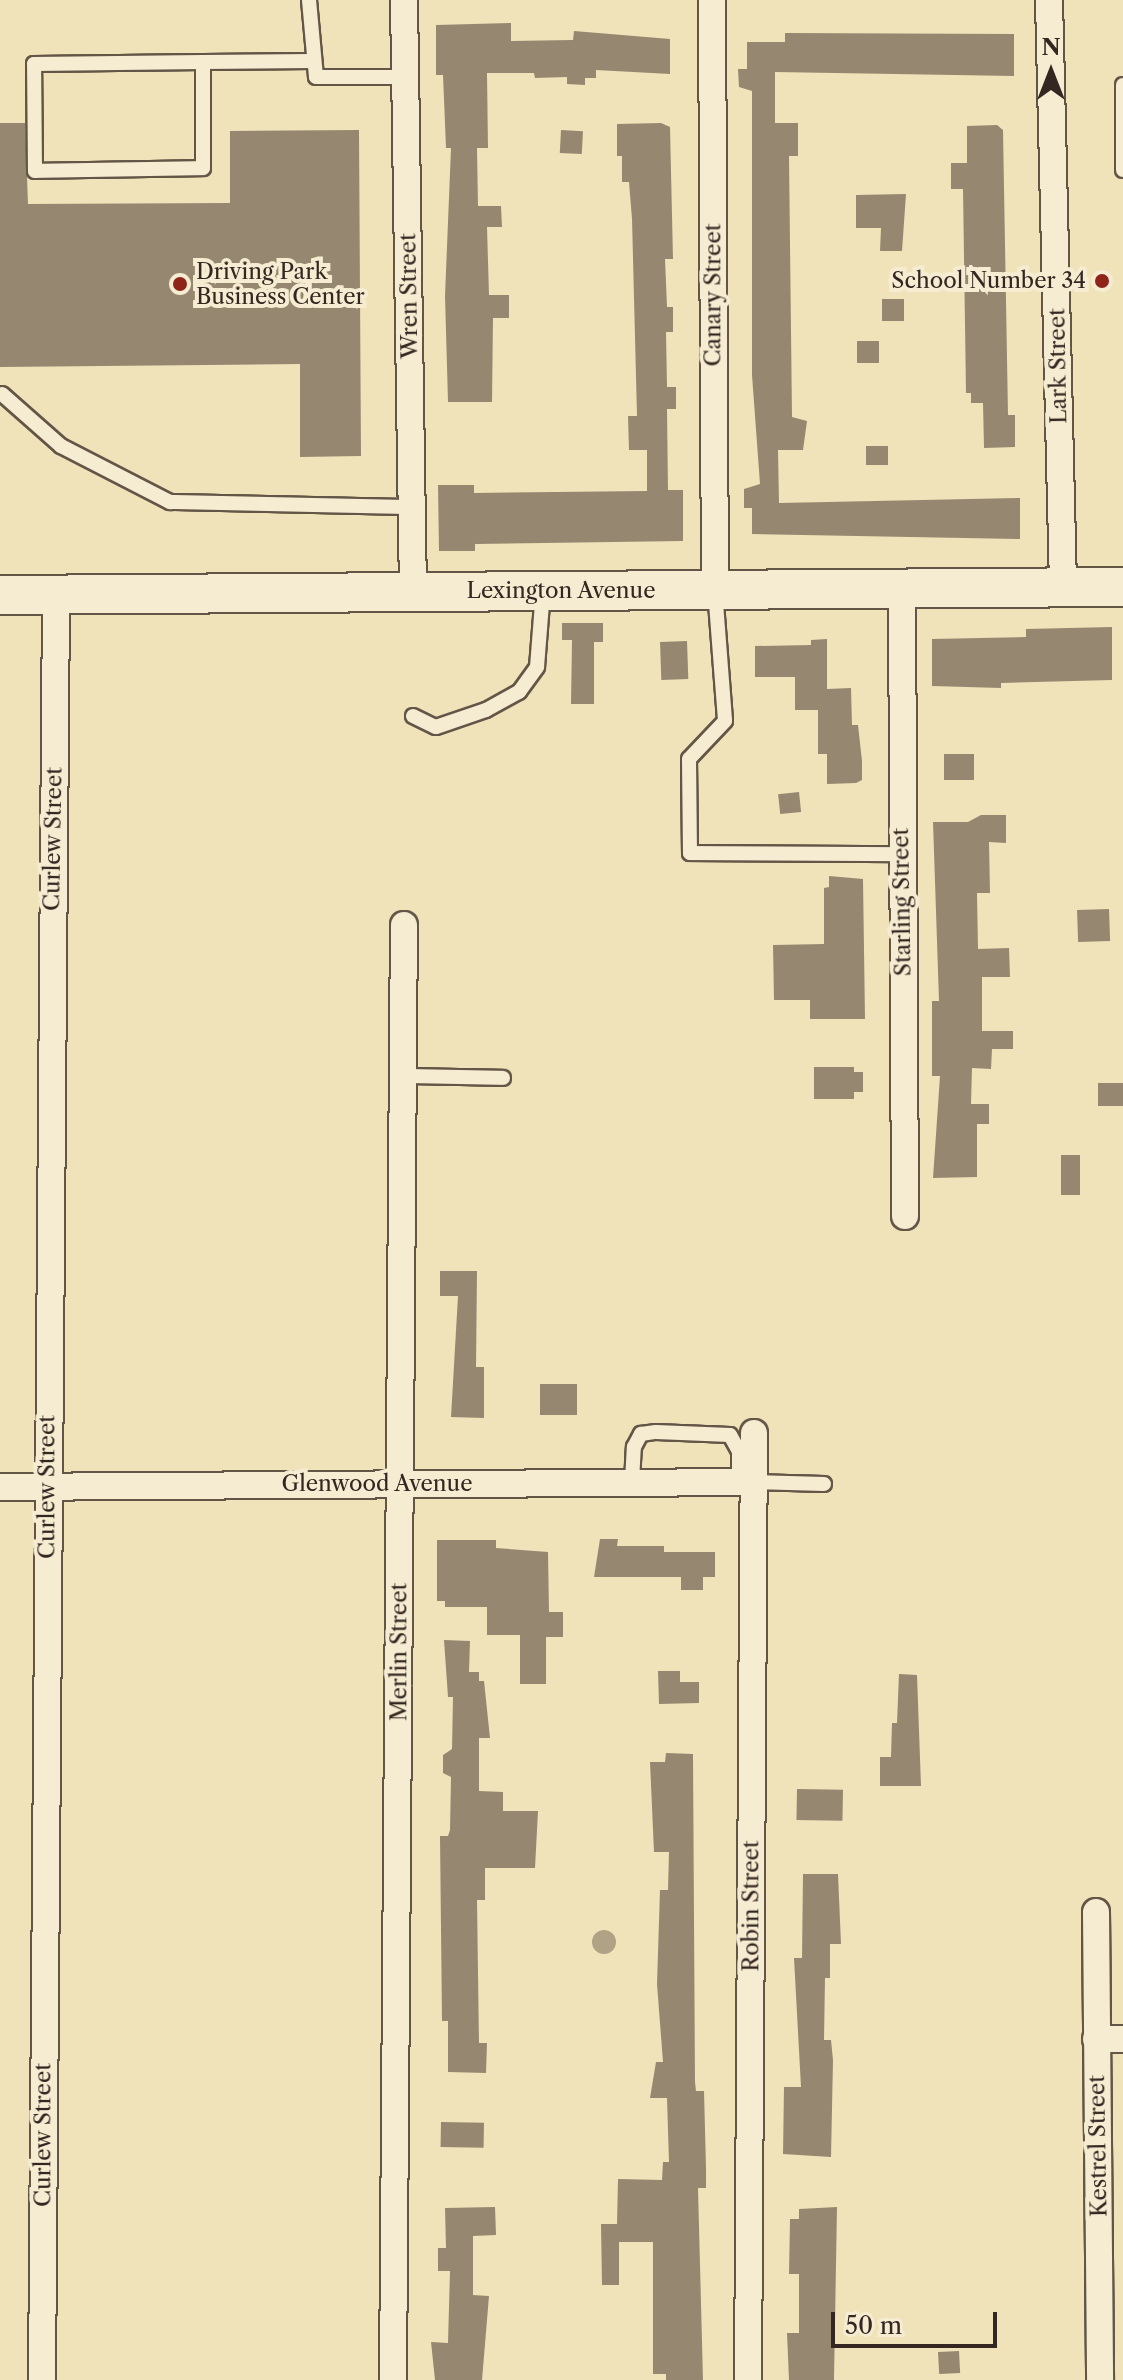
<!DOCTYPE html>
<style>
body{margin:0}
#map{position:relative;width:1123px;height:2380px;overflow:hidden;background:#f0e2b9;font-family:"Libre Caslon Text",serif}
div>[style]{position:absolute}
.water>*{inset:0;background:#b0a285}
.round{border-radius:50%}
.building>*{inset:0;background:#968870;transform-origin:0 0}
.roads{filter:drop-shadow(2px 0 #635647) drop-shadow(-2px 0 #635647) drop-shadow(0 2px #635647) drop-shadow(0 -2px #635647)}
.service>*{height:14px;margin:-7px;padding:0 7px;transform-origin:7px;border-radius:7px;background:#f5ecd2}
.minor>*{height:26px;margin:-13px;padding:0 13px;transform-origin:13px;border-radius:13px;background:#f5ecd2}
.secondary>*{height:38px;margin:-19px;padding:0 19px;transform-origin:19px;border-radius:19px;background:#f5ecd2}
.dots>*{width:22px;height:22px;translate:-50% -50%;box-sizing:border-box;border:4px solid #f5ecd2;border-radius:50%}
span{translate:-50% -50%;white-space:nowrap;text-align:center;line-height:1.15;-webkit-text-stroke:8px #f5ecd2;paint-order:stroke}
.poi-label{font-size:22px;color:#342721}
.left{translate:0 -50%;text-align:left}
.right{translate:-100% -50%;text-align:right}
.street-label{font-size:22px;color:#342721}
.north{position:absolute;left:1011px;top:32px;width:80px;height:80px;-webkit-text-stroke:6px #f5ecd2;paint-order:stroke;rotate:0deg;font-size:22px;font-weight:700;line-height:32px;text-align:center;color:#342721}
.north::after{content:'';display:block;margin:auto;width:28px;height:36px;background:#342721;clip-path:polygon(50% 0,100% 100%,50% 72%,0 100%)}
.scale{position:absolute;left:831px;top:2312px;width:166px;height:36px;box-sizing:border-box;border:4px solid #342721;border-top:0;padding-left:10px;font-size:24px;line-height:28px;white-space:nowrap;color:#342721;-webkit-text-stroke:6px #f5ecd2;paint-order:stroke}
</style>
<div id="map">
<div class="water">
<i class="round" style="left:592px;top:1930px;width:24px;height:24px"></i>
</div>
<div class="building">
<i style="clip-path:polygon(511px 23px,511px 41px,573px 40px,574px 31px,670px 39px,670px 74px,596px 70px,596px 78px,585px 78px,585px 85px,567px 84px,567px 77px,535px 78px,534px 73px,487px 73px,488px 148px,477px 148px,478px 206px,501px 206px,502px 227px,487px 227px,489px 295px,509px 295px,509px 318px,493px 318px,492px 402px,448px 402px,445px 296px,451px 148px,446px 148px,443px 75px,436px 75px,436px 25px)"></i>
<i style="clip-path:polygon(785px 33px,1014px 34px,1014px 76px,775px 72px,775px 123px,798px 123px,798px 156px,789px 156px,792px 417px,807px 421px,803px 450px,778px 450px,779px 503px,1020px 498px,1020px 539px,752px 534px,752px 508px,744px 508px,744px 489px,760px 484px,752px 375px,752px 91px,739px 87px,738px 69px,747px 69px,747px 42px,785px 42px)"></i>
<i style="clip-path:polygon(0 123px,25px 123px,28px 204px,230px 203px,230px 131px,359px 130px,361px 456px,300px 457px,300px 364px,0 367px)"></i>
<i style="clip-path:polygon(661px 123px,670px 127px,673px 259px,665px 259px,667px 307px,673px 307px,673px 332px,666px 332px,667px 387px,676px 387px,676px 409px,667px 409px,668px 490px,683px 490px,683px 541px,475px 544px,475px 551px,439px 551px,438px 485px,474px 485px,474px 493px,647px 491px,647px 450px,629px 450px,628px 416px,637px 416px,632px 219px,629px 182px,622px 182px,622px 156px,617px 156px,617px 124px)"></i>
<i style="clip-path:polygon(997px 125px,1003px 130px,1008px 415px,1015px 415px,1015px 447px,984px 448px,983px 403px,971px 403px,971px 393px,966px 393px,963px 189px,951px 189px,951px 163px,967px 163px,967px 126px)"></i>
<i style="left:561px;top:130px;width:22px;height:23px;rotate:3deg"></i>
<i style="clip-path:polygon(906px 194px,902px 251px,880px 251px,881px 228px,856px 228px,856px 195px)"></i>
<i style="left:882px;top:299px;width:22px;height:22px"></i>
<i style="left:857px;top:341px;width:22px;height:22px"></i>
<i style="left:866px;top:446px;width:22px;height:19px"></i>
<i style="clip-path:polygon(562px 623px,603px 623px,603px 642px,594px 642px,594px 704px,571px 704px,572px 640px,562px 640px)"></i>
<i style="clip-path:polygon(1112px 627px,1112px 680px,1001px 683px,1001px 688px,932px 686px,932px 639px,1026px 637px,1026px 629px)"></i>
<i style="clip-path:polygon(827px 639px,827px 689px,851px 688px,852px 725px,858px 725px,862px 761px,862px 780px,856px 783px,827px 784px,827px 754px,818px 754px,818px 710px,795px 710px,795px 677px,755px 677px,755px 646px,811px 645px,811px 640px)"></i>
<i style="left:687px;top:641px;width:38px;height:27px;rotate:88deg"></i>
<i style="left:944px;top:754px;width:30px;height:26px"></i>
<i style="left:799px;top:792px;width:20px;height:21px;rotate:84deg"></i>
<i style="clip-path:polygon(981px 815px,1006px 815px,1006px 843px,989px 842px,990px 893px,977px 893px,978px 949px,1009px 948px,1010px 977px,982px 977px,982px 1031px,1013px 1031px,1013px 1049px,992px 1049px,991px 1069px,972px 1068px,971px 1104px,989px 1104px,989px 1124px,977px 1124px,977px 1177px,933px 1178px,940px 1076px,932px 1076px,932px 1001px,939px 1001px,933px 822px,968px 822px)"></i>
<i style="clip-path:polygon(829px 876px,863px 879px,865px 1019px,810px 1019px,810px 1000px,774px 1000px,773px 945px,824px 944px,824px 888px,829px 887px)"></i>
<i style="left:1109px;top:909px;width:32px;height:32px;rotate:88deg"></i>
<i style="clip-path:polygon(814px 1067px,854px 1067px,854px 1072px,863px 1072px,863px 1092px,854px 1092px,854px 1099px,814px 1099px)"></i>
<i style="left:1098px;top:1083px;width:25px;height:23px"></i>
<i style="left:1061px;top:1155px;width:19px;height:40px"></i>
<i style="clip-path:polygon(440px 1271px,477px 1271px,476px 1367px,484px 1367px,484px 1418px,451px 1417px,458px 1296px,440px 1296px)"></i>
<i style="left:540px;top:1384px;width:37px;height:31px"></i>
<i style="clip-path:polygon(600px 1539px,618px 1539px,617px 1546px,664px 1546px,664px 1552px,715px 1552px,715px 1577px,703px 1577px,703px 1590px,681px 1590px,681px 1577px,594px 1577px)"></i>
<i style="clip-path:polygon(437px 1540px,496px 1540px,496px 1548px,548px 1552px,549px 1612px,563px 1612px,563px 1637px,546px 1637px,546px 1684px,520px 1684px,520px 1635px,487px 1635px,487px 1607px,445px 1607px,445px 1601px,437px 1601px)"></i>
<i style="clip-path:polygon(444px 1640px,470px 1641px,469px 1672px,479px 1672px,479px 1681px,484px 1681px,490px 1738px,479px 1738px,479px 1791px,503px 1792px,503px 1811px,538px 1811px,535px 1868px,485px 1868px,485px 1900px,477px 1900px,479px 2043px,487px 2043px,486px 2073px,448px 2072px,448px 2021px,442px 2021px,440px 1836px,448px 1836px,450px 1830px,451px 1777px,443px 1773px,443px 1755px,452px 1749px,453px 1697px,448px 1697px)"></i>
<i style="clip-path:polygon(658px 1671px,680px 1671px,680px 1682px,699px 1682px,699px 1703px,659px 1704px)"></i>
<i style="clip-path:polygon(899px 1674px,917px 1675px,921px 1786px,880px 1786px,880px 1757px,891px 1757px,892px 1723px,897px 1723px)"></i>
<i style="clip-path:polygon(666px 1753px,693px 1754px,695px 2082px,696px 2091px,704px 2091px,706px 2168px,706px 2188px,698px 2188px,703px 2380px,666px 2380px,666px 2374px,653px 2374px,653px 2242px,619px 2242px,619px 2285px,602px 2285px,601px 2224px,617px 2224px,618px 2179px,662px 2180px,663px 2162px,669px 2162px,667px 2098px,650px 2098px,656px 2062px,663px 2062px,657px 1984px,660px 1890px,668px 1890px,669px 1852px,654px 1852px,650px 1762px,665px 1762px)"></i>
<i style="left:797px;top:1789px;width:46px;height:31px;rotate:1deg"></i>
<i style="clip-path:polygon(803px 1874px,838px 1874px,841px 1944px,830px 1944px,830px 1978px,825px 1978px,824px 2040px,831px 2040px,833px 2060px,831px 2157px,783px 2154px,784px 2087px,801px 2087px,794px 1958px,802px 1958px)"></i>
<i style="left:441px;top:2122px;width:43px;height:25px;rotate:1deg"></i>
<i style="clip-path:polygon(495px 2207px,496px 2235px,473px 2236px,473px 2295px,489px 2296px,482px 2380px,435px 2380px,431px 2342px,448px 2343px,450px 2271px,438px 2271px,438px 2248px,446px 2248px,445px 2208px)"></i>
<i style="clip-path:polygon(837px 2207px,834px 2380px,789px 2380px,787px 2333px,799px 2333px,799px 2274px,789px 2274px,790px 2219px,799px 2219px,799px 2209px)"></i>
<i style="left:959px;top:2351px;width:22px;height:21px;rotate:87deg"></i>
</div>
<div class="roads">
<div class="service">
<i style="left:309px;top:0;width:77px;rotate:84.8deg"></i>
<i style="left:316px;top:77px;width:89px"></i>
<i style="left:203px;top:62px;width:106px;rotate:90deg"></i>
<i style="left:203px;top:168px;width:168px;rotate:179deg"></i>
<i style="left:35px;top:171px;width:107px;rotate:-90.5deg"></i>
<i style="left:34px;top:64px;width:169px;rotate:-0.7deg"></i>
<i style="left:203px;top:62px;width:109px;rotate:-0.5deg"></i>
<i style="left:1123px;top:85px;width:85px;rotate:90deg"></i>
<i style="left:2px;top:394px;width:79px;rotate:41.4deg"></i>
<i style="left:61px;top:446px;width:123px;rotate:27.2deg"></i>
<i style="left:170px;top:502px;width:241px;rotate:1.2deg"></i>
<i style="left:715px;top:590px;width:131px;rotate:85.6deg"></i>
<i style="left:725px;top:721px;width:52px;rotate:133.5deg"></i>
<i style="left:689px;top:759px;width:94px;rotate:89.4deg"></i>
<i style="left:690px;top:853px;width:212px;rotate:0.3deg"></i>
<i style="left:413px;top:716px;width:25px;rotate:26deg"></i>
<i style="left:436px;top:727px;width:53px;rotate:-18.8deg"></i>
<i style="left:486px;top:710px;width:38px;rotate:-29deg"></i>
<i style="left:519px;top:692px;width:31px;rotate:-54deg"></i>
<i style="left:537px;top:667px;width:76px;rotate:-85.5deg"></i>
<i style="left:403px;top:1076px;width:100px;rotate:1.1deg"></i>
<i style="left:632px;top:1482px;width:35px;rotate:-87deg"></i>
<i style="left:634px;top:1447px;width:15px;rotate:-62deg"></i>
<i style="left:641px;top:1434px;width:15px;rotate:-8deg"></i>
<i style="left:656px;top:1432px;width:74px;rotate:2.3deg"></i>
<i style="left:730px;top:1435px;width:18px;rotate:61deg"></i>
<i style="left:739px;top:1451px;width:31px;rotate:90deg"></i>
<i style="left:753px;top:1482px;width:71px;rotate:1.6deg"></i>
</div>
<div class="minor">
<i style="left:404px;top:0;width:592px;rotate:89.13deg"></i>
<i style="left:712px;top:0;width:589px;rotate:89.71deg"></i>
<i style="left:1049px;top:0;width:587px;rotate:88.63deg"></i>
<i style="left:902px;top:588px;width:628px;rotate:89.73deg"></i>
<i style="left:0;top:1487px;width:753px;rotate:-0.38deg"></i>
<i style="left:1096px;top:1912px;width:468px;rotate:89.5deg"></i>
<i style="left:1096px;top:2039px;width:27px"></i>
<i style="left:42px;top:2380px;width:1786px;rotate:-89.55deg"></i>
<i style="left:393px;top:2380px;width:1455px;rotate:-89.57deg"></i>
<i style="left:748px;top:2380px;width:947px;rotate:-89.64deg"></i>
</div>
<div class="secondary">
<i style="left:0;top:595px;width:1123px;rotate:-0.41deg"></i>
</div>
</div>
<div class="dots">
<i style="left:1102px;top:281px;background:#8f2418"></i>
<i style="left:180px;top:284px;background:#8f2418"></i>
</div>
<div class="poi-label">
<span class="left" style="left:196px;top:284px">Driving Park<br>Business Center</span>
<span class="right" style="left:1086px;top:281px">School Number 34</span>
</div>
<div class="street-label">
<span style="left:713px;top:295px;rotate:-90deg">Canary Street</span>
<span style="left:409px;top:296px;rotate:-91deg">Wren Street</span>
<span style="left:1058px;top:366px;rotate:-91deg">Lark Street</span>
<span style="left:561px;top:591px">Lexington Avenue</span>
<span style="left:53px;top:839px;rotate:-89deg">Curlew Street</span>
<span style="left:902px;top:902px;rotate:-91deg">Starling Street</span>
<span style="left:377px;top:1484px">Glenwood Avenue</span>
<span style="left:47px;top:1487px;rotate:-90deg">Curlew Street</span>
<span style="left:399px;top:1652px;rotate:-90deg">Merlin Street</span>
<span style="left:751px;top:1906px;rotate:-90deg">Robin Street</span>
<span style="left:43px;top:2135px;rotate:-90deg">Curlew Street</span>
<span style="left:1098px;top:2146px;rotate:-91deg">Kestrel Street</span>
</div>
<div class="north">N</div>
<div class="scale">50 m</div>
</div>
